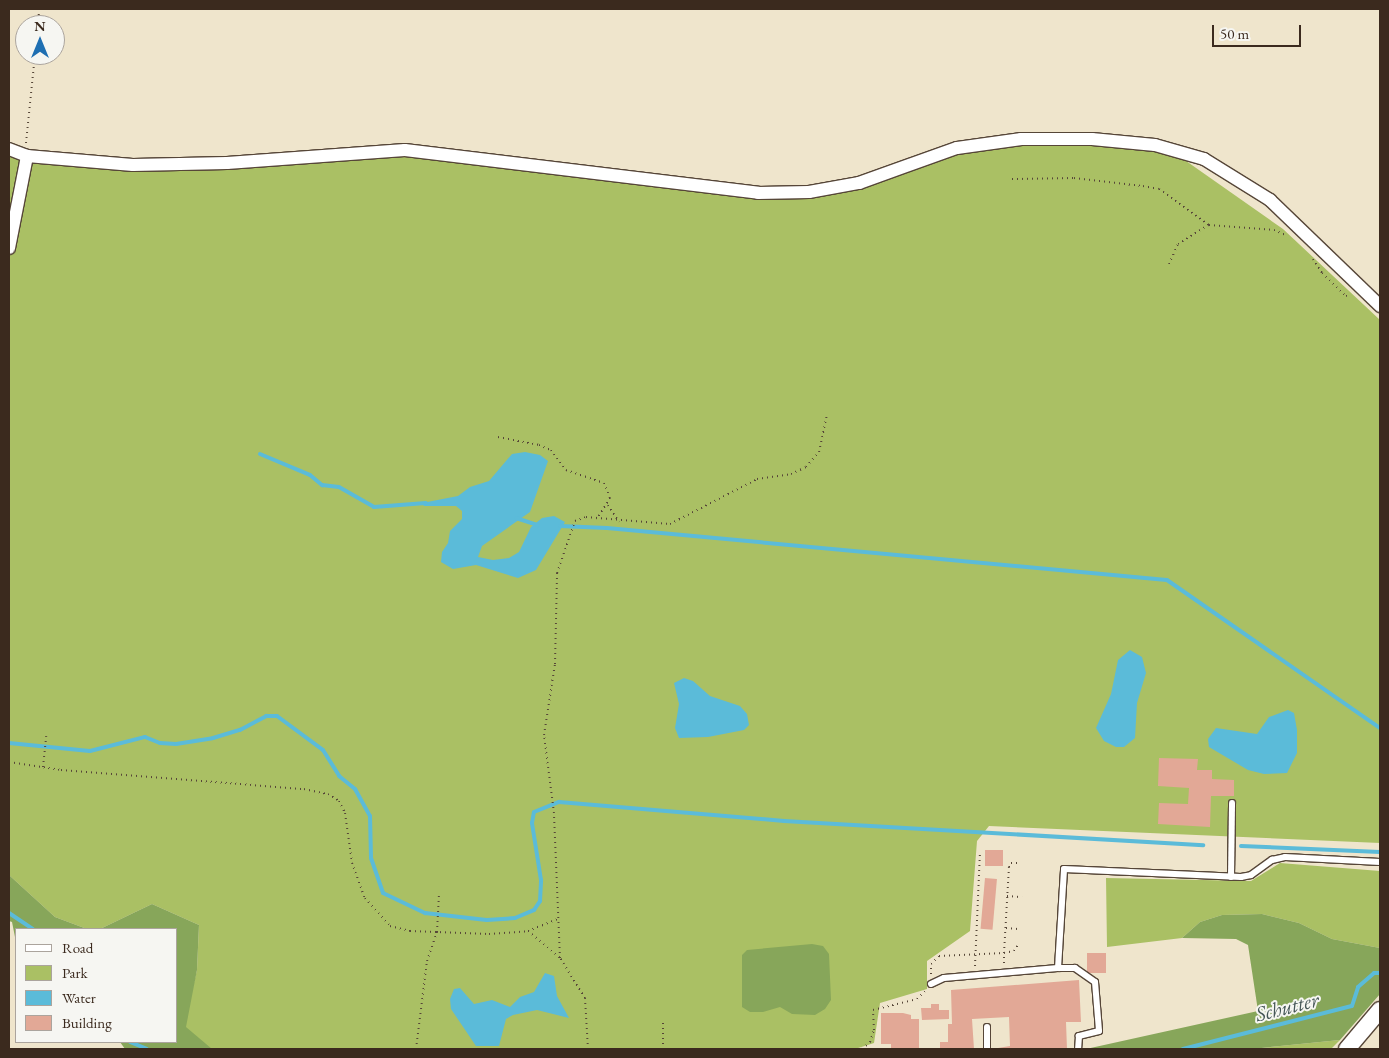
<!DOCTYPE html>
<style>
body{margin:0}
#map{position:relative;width:1389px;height:1058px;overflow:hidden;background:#efe5cc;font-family:"EB Garamond",serif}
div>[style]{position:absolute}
.green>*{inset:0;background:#aac064}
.forest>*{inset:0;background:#87a65a}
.water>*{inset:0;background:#5bbbd9}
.stream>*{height:4px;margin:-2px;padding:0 2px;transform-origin:2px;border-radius:2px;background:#5bbbd9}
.building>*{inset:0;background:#e2a896;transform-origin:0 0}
.path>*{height:2px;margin-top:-1px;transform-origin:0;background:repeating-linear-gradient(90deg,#564638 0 1px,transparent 0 5px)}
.roads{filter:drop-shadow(1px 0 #564638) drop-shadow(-1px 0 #564638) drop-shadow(0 1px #564638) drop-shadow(0 -1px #564638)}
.service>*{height:6px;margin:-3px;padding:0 3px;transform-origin:3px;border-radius:3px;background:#fff}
.minor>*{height:12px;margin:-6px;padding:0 6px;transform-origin:6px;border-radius:6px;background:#fff}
.tertiary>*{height:16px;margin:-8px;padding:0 8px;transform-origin:8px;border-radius:8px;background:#fff}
span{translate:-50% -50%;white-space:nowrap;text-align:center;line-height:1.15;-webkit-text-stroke:4px #f6f6f2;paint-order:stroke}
.water-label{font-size:21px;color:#455656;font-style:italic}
.frame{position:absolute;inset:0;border:10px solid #3b2a1e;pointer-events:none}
.legend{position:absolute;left:15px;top:928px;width:162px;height:115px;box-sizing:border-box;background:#f6f6f2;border:1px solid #aba49d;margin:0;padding:6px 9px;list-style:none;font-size:15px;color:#3b2a1e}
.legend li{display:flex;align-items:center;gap:10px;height:25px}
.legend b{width:25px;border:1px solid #aba49d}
.north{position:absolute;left:15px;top:15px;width:50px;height:50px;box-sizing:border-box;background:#f6f6f2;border:1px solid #aba49d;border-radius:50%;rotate:0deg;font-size:14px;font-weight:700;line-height:20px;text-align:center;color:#3b2a1e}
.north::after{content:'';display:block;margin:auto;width:18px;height:22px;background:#1f6fb2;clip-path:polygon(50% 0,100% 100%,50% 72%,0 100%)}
.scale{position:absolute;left:1212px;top:25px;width:89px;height:22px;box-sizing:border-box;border:2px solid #3b2a1e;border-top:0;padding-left:6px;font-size:15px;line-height:18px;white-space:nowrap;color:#3b2a1e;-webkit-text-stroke:4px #f6f6f2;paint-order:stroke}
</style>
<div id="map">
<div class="green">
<i style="clip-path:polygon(1054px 143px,1124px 146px,1179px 156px,1283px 229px,1380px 320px,1380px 843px,989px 826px,977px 841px,970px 931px,927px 961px,927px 989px,880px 1003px,874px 1043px,855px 1049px,162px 1049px,176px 1042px,191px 995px,197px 970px,199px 925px,152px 904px,100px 929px,87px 929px,55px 917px,9px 875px,9px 153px,50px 163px,120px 170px,363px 155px,446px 157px,817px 196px,940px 158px,991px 147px)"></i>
<i style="clip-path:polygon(1280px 863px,1380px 871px,1380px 948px,1332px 939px,1299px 923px,1262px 914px,1222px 915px,1200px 922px,1182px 938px,1107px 947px,1106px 878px,1251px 881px)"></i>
<i style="clip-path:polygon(1340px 1040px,1331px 1049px,1251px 1049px)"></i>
</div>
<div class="forest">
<i style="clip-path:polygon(9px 875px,55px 917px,87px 929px,16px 929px,16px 942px,12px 922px,9px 921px)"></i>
<i style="clip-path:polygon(152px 904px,199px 925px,197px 970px,186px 1027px,212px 1049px,125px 1049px,120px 1042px,176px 1042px,176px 929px,100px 929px)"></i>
<i style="clip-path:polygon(1262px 914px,1299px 923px,1332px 939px,1380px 948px,1380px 994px,1340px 1040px,1251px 1049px,1086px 1049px,1258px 1011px,1248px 945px,1236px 939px,1182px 938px,1200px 922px,1222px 915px)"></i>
<i style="clip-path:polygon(812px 944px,823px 946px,829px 954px,831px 1000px,825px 1009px,815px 1015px,792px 1014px,780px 1007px,763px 1012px,750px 1012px,742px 1007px,742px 955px,747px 950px)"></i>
</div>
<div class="water">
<i style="clip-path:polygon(525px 452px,540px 455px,548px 461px,530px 512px,482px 546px,478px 557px,493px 560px,509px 558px,519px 552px,531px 527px,542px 518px,554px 516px,565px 522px,536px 570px,518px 578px,476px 565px,453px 569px,441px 562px,442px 552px,448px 543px,450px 531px,462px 519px,462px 511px,456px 506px,424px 506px,422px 503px,458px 496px,470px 487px,489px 481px,512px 454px)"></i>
<i style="clip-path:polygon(1130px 650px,1142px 657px,1146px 673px,1137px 703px,1135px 738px,1124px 747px,1116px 747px,1104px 741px,1096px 728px,1111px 694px,1118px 660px)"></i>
<i style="clip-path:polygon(684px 678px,693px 681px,710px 696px,740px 706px,747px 714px,749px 725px,744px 730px,708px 737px,679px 738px,675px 728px,679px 704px,674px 683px)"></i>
<i style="clip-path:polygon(1288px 710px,1294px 713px,1297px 730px,1297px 753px,1287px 773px,1264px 774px,1248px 770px,1209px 747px,1208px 739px,1216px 728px,1257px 734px,1269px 717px)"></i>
<i style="clip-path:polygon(545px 973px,554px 976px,557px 996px,569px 1018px,537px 1010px,513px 1015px,506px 1019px,499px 1046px,476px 1046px,451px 1009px,450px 999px,454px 989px,460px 988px,474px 1004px,492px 1000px,510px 1007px,520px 997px,534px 992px)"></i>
</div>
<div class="stream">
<i style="left:260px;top:454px;width:54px;rotate:22.8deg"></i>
<i style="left:310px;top:475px;width:16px;rotate:40deg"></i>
<i style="left:322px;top:485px;width:17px;rotate:7deg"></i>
<i style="left:339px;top:487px;width:40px;rotate:29.7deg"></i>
<i style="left:374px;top:507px;width:52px;rotate:-4.4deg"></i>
<i style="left:516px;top:518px;width:23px;rotate:18deg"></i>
<i style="left:560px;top:526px;width:47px;rotate:2.4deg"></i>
<i style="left:607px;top:528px;width:562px;rotate:5.31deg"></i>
<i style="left:1167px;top:580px;width:259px;rotate:34.8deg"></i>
<i style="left:9px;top:743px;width:81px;rotate:5.6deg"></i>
<i style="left:90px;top:751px;width:57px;rotate:-14.3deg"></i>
<i style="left:145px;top:737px;width:16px;rotate:22deg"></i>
<i style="left:160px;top:743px;width:16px;rotate:4deg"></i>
<i style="left:176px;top:744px;width:37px;rotate:-9deg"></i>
<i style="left:213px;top:738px;width:28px;rotate:-17deg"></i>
<i style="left:240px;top:730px;width:30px;rotate:-28deg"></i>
<i style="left:266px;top:716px;width:11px"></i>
<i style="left:277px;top:716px;width:57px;rotate:36.5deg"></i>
<i style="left:323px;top:750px;width:31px;rotate:58deg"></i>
<i style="left:339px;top:776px;width:21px;rotate:39deg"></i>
<i style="left:355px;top:789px;width:31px;rotate:61deg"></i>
<i style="left:370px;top:816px;width:42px;rotate:88.6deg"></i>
<i style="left:371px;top:858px;width:37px;rotate:71deg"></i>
<i style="left:383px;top:893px;width:47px;rotate:25.5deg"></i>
<i style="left:425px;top:913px;width:62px;rotate:6.4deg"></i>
<i style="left:487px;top:920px;width:28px;rotate:-4deg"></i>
<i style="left:515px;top:918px;width:21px;rotate:-23deg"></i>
<i style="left:534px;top:910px;width:11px;rotate:-56deg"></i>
<i style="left:540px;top:901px;width:21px;rotate:-87deg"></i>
<i style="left:541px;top:880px;width:58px;rotate:-99deg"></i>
<i style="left:532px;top:823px;width:11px;rotate:-80deg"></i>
<i style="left:534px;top:812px;width:27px;rotate:-22deg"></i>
<i style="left:559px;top:802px;width:226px;rotate:4.8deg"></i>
<i style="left:784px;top:821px;width:420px;rotate:3.3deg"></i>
<i style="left:1241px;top:846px;width:139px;rotate:2.5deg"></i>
<i style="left:9px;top:913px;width:29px;rotate:34deg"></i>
<i style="left:130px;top:1042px;width:18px;rotate:22deg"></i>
<i style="left:1183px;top:1049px;width:174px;rotate:-14.3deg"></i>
<i style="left:1352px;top:1006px;width:20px;rotate:-72deg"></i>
<i style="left:1358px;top:987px;width:21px;rotate:-41deg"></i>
<i style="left:1374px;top:973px;width:6px"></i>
</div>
<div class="building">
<i style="clip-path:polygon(1159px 758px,1198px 759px,1197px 770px,1212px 770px,1212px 779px,1234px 780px,1234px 796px,1211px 796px,1210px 827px,1158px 824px,1159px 803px,1188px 804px,1189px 788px,1158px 786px)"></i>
<i style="left:1003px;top:850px;width:16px;height:18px;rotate:90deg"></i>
<i style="left:985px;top:878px;width:12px;height:51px;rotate:5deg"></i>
<i style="left:1087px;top:953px;width:19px;height:20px"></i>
<i style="clip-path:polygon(1079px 980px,1081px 1022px,1066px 1022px,1067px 1049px,992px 1049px,1010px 1046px,1009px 1017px,972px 1019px,974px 1049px,940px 1049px,940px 1042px,948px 1042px,948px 1024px,952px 1024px,951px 990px)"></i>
<i style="clip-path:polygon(931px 1004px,939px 1004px,939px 1010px,949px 1010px,949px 1019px,922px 1020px,921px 1008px,931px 1008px)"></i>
<i style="clip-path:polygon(881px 1013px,903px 1013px,911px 1015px,911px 1019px,919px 1019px,919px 1049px,891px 1049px,891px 1044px,881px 1044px)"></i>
</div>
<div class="path">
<i style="left:38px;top:25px;width:16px;rotate:-86deg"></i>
<i style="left:26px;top:143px;width:88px;rotate:-84.2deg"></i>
<i style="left:1012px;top:179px;width:62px;rotate:-0.9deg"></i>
<i style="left:1074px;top:178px;width:69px;rotate:6.6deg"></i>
<i style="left:1143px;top:186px;width:16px;rotate:11deg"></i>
<i style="left:1159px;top:189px;width:62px;rotate:35.8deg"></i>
<i style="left:1209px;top:225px;width:65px;rotate:4.4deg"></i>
<i style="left:1274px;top:230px;width:15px;rotate:23deg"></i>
<i style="left:1313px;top:259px;width:17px;rotate:57deg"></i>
<i style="left:1322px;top:273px;width:33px;rotate:44deg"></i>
<i style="left:1346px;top:296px;width:4px;rotate:-27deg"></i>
<i style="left:1169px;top:264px;width:22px;rotate:-66deg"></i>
<i style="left:1178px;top:244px;width:36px;rotate:-32deg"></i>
<i style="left:498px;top:437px;width:42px;rotate:11deg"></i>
<i style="left:539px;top:445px;width:13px;rotate:23deg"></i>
<i style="left:551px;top:450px;width:25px;rotate:53deg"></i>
<i style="left:566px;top:470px;width:40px;rotate:18.9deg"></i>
<i style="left:604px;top:483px;width:16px;rotate:68deg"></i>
<i style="left:610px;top:498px;width:25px;rotate:122deg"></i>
<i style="left:608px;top:505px;width:20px;rotate:57deg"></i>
<i style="left:9px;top:762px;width:53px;rotate:8.7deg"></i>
<i style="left:61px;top:770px;width:244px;rotate:4.5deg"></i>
<i style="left:304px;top:789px;width:25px;rotate:12deg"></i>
<i style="left:328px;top:794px;width:13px;rotate:32deg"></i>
<i style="left:339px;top:801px;width:13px;rotate:63deg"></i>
<i style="left:345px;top:813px;width:50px;rotate:82deg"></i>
<i style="left:352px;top:863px;width:37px;rotate:70deg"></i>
<i style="left:365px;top:898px;width:38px;rotate:48deg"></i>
<i style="left:390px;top:926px;width:21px;rotate:14deg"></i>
<i style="left:410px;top:931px;width:79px;rotate:2.2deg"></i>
<i style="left:489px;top:934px;width:39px;rotate:-4deg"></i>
<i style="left:528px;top:931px;width:42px;rotate:40.2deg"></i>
<i style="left:43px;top:767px;width:31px;rotate:-84deg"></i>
<i style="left:1007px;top:896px;width:15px;rotate:4deg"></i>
<i style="left:1006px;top:928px;width:12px;rotate:5deg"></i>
<i style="left:528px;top:931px;width:32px;rotate:-22deg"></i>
<i style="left:1004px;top:963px;width:10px;rotate:-90deg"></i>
<i style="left:1004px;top:953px;width:10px;rotate:-11deg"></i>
<i style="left:1014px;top:951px;width:7px;rotate:-56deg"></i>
<i style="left:975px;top:966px;width:113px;rotate:-87.5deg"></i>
<i style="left:931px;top:974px;width:10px;rotate:-90deg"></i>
<i style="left:931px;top:964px;width:11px;rotate:-45deg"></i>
<i style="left:939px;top:956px;width:65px;rotate:-2.6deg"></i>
<i style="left:1004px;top:953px;width:86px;rotate:-86.7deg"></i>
<i style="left:1009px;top:867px;width:4px;rotate:-63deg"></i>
<i style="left:1011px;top:863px;width:9px"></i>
<i style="left:416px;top:1049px;width:89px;rotate:-82.9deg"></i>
<i style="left:427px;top:961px;width:31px;rotate:-71deg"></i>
<i style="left:437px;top:932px;width:37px;rotate:-87deg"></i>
<i style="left:588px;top:1049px;width:51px;rotate:-93.4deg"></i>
<i style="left:585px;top:998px;width:47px;rotate:-122deg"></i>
<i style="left:560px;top:958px;width:145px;rotate:-92.4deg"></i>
<i style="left:554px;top:813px;width:79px;rotate:-97.3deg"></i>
<i style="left:544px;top:735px;width:72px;rotate:-81.2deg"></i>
<i style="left:555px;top:664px;width:91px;rotate:-88.7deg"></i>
<i style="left:557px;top:573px;width:55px;rotate:-70.9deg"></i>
<i style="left:575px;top:521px;width:12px;rotate:-20deg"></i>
<i style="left:586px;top:517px;width:84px;rotate:4.8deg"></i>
<i style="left:670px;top:524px;width:98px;rotate:-27.3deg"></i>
<i style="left:757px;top:479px;width:34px;rotate:-8deg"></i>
<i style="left:791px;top:474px;width:17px;rotate:-25deg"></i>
<i style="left:806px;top:467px;width:20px;rotate:-49deg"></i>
<i style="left:819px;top:452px;width:39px;rotate:-78deg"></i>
<i style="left:663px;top:1049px;width:28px;rotate:-90deg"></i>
<i style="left:862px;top:1049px;width:11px;rotate:-41deg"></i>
<i style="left:870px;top:1042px;width:13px;rotate:-72deg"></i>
<i style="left:874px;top:1030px;width:20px;rotate:-93deg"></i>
<i style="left:873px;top:1010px;width:45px;rotate:-14deg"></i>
<i style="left:917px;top:999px;width:11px;rotate:-45deg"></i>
</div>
<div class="roads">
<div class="service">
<i style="left:1231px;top:877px;width:74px;rotate:-89.2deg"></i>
<i style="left:1058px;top:968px;width:17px"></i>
<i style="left:1075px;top:968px;width:24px;rotate:35deg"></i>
<i style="left:1095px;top:982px;width:49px;rotate:85.3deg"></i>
<i style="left:1099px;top:1031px;width:21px;rotate:166deg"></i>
<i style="left:1079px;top:1036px;width:13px;rotate:94deg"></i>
<i style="left:931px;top:984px;width:14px;rotate:-25deg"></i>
<i style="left:944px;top:978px;width:114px;rotate:-5deg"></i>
<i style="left:1058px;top:968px;width:99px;rotate:-86.5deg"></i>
<i style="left:1064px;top:869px;width:177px;rotate:2.6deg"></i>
<i style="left:1241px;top:877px;width:10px;rotate:-11deg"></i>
<i style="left:1251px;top:875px;width:26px;rotate:-36deg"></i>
<i style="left:1272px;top:860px;width:13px;rotate:-13deg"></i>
<i style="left:1285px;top:857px;width:95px;rotate:3deg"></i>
<i style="left:987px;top:1027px;width:22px;rotate:90deg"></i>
</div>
<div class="minor">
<i style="left:9px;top:149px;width:19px;rotate:21deg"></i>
<i style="left:27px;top:156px;width:106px;rotate:4.9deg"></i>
<i style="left:133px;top:165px;width:94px;rotate:-1.2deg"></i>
<i style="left:227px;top:163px;width:178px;rotate:-4.2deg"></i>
<i style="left:405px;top:150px;width:356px;rotate:6.9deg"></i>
<i style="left:758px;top:193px;width:51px;rotate:-1.1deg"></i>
<i style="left:809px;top:192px;width:51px;rotate:-10.2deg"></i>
<i style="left:859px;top:183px;width:104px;rotate:-19.7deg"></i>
<i style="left:957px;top:148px;width:65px;rotate:-8deg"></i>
<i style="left:1021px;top:139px;width:71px"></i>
<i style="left:1092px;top:139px;width:63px;rotate:5.4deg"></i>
<i style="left:1155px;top:145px;width:51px;rotate:15.9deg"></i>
<i style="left:1204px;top:159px;width:78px;rotate:31.8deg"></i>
<i style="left:1270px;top:200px;width:153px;rotate:43.9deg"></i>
<i style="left:9px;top:248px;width:94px;rotate:-78.9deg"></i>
</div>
<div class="tertiary">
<i style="left:1347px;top:1049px;width:51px;rotate:-49.8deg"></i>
</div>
</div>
<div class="water-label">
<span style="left:1287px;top:1007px;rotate:-14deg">Schutter</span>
</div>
<div class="frame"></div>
<ul class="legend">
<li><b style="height:6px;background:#fff"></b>Road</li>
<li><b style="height:14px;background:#aac064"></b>Park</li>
<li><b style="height:14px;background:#5bbbd9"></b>Water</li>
<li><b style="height:14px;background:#e2a896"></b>Building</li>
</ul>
<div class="north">N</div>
<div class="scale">50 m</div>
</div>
